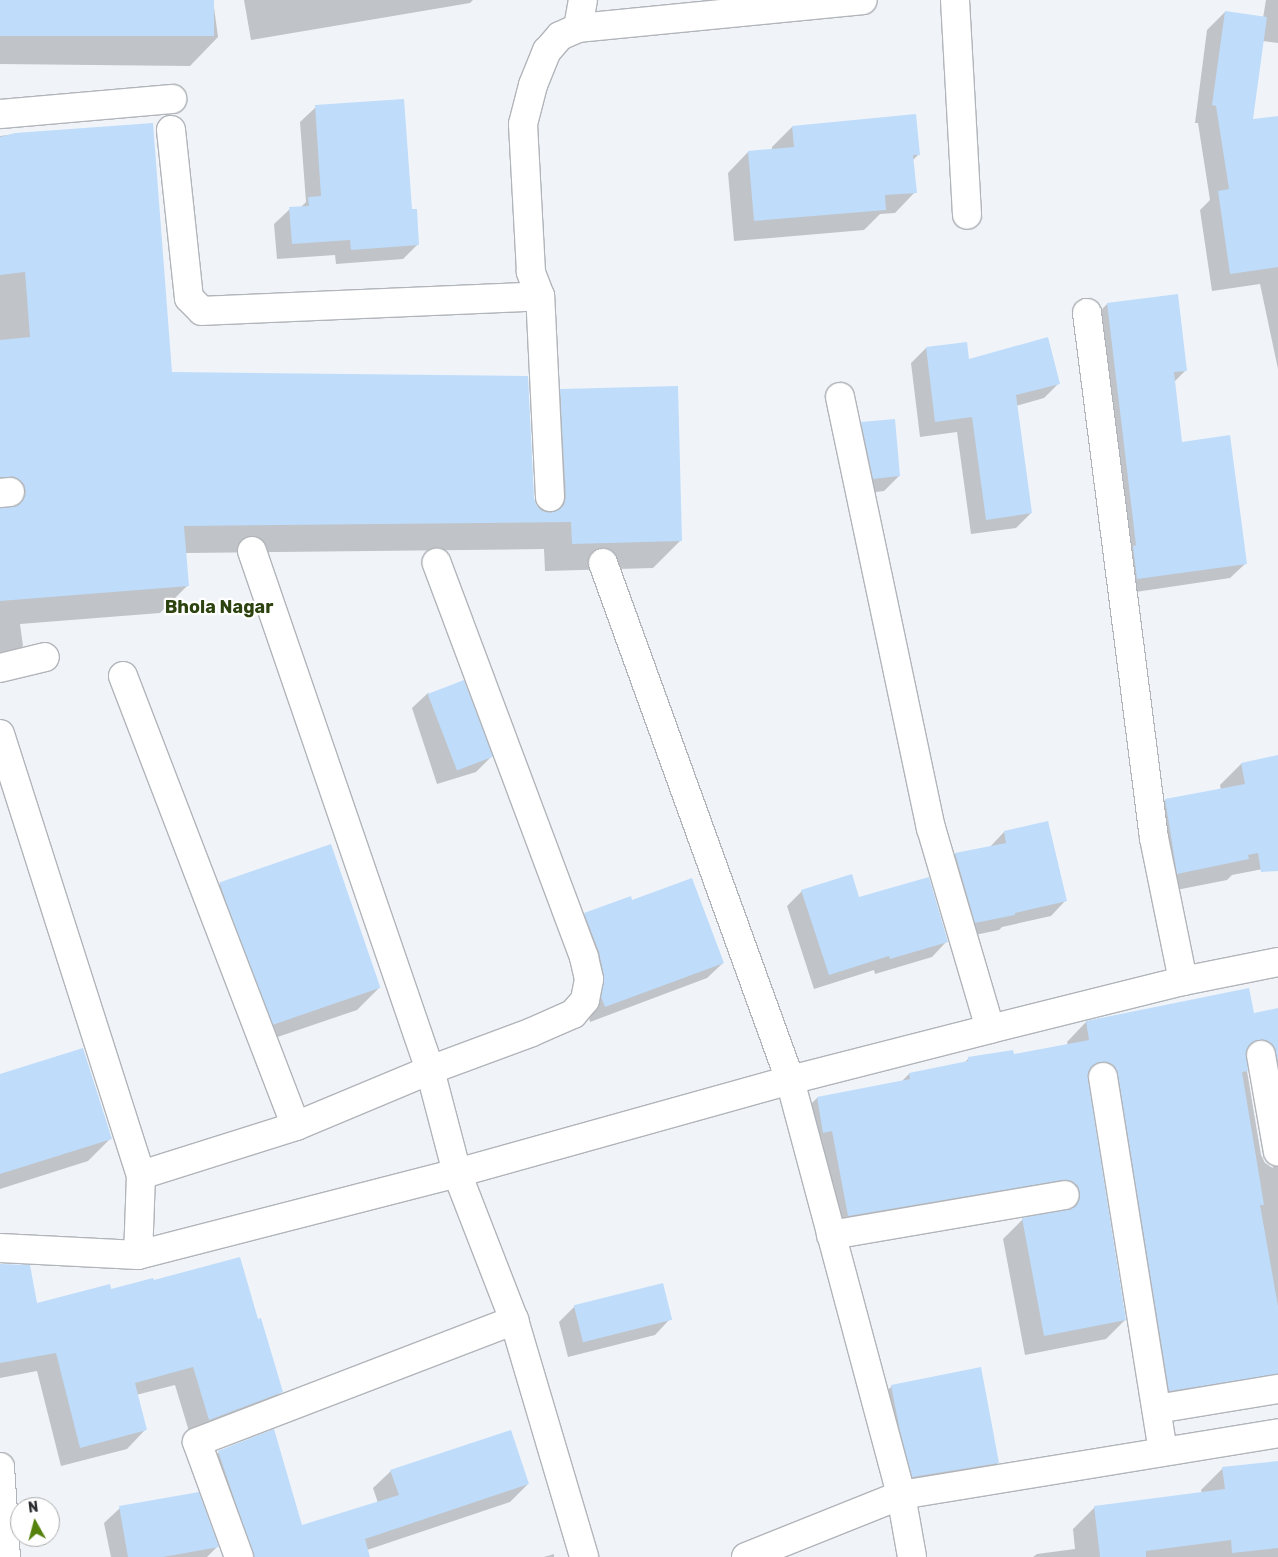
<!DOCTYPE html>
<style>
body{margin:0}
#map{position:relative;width:1278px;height:1557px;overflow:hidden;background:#f0f4f9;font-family:Rubik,sans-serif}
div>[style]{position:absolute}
.shadow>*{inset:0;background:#0003}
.building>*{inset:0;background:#bfdcfa;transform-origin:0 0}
.roads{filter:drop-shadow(1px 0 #b1b5ba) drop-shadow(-1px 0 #b1b5ba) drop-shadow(0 1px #b1b5ba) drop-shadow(0 -1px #b1b5ba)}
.minor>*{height:28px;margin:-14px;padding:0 14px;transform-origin:14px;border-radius:14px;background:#fff}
span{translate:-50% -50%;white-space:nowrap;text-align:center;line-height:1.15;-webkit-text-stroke:4.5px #fff;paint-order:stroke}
.neighbourhood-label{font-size:18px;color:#2c420f;font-weight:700}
.north{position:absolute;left:10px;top:1497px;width:50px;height:50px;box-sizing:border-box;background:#fff;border:1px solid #aaabab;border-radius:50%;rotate:353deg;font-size:14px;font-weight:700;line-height:20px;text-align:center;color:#2b2d2e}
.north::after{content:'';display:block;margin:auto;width:18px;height:22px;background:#55820d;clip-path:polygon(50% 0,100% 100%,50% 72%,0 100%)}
</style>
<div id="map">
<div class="shadow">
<i style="clip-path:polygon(0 0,213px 0,218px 37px,190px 66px,0 64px)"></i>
<i style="clip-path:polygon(244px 0,473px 0,470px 3px,251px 40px)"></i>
<i style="clip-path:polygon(1266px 0,1278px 0,1278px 43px,1263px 41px,1252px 121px,1278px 117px,1278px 369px,1260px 284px,1212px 291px,1200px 210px,1210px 200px,1198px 123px,1195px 123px,1207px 30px,1225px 12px,1263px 18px)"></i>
<i style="clip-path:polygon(316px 107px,411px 211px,418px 244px,403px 259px,336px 264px,335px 255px,277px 259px,274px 224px,290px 209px,300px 208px,306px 202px,300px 122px)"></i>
<i style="clip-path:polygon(792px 127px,919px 154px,913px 160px,915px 192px,895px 213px,880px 214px,864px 230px,734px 241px,728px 173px,748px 152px,772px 150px,772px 147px)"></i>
<i style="clip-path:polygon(15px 134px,171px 373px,533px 498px,538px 509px,533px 418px,561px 390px,680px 541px,653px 568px,545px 571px,544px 549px,185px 553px,188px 585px,160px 613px,20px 624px,23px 646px,0 668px,0 136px)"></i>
<i style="clip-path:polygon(1107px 304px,1186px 370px,1174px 382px,1181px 443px,1246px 563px,1230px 578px,1122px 594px,1092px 320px)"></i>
<i style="clip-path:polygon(926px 348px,1059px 383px,1044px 398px,1016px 406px,1031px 513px,1016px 528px,971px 534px,957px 432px,920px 437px,911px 363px)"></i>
<i style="clip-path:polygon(862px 424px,899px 476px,884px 491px,858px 494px,847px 439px)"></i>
<i style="clip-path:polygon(428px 693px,491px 757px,476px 772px,437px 784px,412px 708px)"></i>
<i style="clip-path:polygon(1278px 757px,1278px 866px,1232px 875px,1227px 880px,1156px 894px,1144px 822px,1165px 800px,1221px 790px,1220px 785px,1241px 764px)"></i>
<i style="clip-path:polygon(1004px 832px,1066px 900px,1051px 916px,1002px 927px,999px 930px,960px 938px,940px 869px,955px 854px,989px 848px)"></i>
<i style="clip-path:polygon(220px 884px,379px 988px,357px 1010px,251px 1046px,198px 906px)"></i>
<i style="clip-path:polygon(802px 891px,858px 899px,947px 941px,932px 957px,875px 974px,874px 970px,814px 989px,787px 906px)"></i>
<i style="clip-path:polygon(632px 902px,723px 963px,707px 978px,590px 1022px,570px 929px,585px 914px)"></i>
<i style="clip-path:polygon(evenodd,1278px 1010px,1278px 1385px,1150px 1410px,1096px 1086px,1086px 1080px,1125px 1320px,1106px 1339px,1025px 1355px,1003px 1239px,1023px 1219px,1061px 1211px,1058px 1204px,829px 1235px,798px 1117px,817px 1098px,901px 1082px,909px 1074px,963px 1064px,968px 1059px,1013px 1056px,1068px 1045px,1067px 1042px,1086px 1022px,1118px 1015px,1253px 1015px,1278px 1010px,1245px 1059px,1254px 1064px,1258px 1072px,1273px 1168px,1265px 1163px,1261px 1155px,1245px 1059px)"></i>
<i style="clip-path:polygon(0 1075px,110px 1139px,88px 1161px,0 1189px)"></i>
<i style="clip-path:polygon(0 1266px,36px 1305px,110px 1290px,257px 1321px,281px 1392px,263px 1411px,191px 1438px,175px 1385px,136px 1395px,145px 1430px,127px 1449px,61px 1466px,37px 1371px,0 1378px)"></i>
<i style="clip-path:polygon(574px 1307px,670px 1319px,655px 1335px,568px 1357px,559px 1322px)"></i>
<i style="clip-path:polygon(892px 1386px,998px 1463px,976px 1485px,890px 1499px,870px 1408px)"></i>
<i style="clip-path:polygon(219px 1452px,301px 1526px,378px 1503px,373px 1488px,391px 1471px,528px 1484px,510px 1502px,367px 1550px,369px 1557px,245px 1557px,201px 1469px)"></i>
<i style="clip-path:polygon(1278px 1462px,1278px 1557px,1033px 1557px,1037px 1554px,1075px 1549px,1073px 1529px,1095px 1507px,1202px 1494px,1201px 1490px,1223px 1468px)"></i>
<i style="clip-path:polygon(120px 1508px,217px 1547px,207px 1557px,111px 1557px,104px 1523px)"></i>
<i style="clip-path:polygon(554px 1554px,554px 1557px,544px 1557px)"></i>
</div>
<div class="building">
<i style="left:0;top:0;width:214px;height:36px"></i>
<i style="clip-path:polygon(1225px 11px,1267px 17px,1253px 119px,1278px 116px,1278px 267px,1230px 274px,1218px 191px,1229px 189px,1216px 106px,1212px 105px)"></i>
<i style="clip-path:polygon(404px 99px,412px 209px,417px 209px,419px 245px,351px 250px,350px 240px,292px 244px,289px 207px,309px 206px,308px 197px,321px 196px,315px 105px)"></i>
<i style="clip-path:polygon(916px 114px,920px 155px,913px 155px,917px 193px,885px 195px,886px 210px,754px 221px,748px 151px,794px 147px,792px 126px)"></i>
<i style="clip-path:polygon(153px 123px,172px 372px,528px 376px,534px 498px,537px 506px,542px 511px,550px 513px,559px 510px,564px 505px,566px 497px,560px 389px,678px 386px,682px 541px,572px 544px,571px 522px,184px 526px,189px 586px,0 601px,0 508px,19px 505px,24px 499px,26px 491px,23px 483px,17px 478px,0 477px,0 340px,30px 337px,25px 272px,0 275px,0 137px,15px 133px)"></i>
<i style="clip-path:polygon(1178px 294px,1187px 371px,1174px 372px,1182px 442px,1230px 435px,1247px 564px,1137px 579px,1133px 546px,1136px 545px,1107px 303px)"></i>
<i style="clip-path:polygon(1048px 337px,1060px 384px,1016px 395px,1032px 513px,986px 520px,972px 417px,935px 422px,926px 347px,967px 342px,969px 359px)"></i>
<i style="clip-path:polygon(895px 419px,900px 476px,873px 479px,861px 422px)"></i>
<i style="left:464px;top:680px;width:82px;height:39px;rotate:69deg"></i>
<i style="clip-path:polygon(1278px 755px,1278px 871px,1261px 872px,1258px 853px,1248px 855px,1249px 859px,1177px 874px,1165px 799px,1245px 784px,1241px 763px)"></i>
<i style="clip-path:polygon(1048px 821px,1067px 901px,1015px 913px,1015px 915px,975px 923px,955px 853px,1006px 843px,1004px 831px)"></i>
<i style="left:331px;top:844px;width:152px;height:118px;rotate:71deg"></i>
<i style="clip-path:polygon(852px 874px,859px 897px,929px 877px,948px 942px,890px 959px,889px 956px,829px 975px,801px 890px)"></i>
<i style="clip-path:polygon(692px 878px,724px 963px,605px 1007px,601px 997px,604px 976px,599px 952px,584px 913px,631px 896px,632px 900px)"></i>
<i style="clip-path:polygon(1249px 988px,1254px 1013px,1278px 1008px,1278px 1061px,1273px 1045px,1266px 1040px,1258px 1040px,1251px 1043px,1247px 1049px,1248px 1071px,1242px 1072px,1264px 1205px,1260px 1205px,1278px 1306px,1278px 1374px,1169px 1391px,1118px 1075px,1115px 1067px,1108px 1062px,1100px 1062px,1093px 1065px,1088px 1072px,1088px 1079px,1126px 1320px,1044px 1336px,1022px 1218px,1075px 1207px,1079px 1201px,1080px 1193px,1077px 1185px,1071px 1181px,1062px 1180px,848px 1216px,832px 1131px,823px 1133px,817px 1097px,910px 1079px,909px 1073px,968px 1061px,968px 1057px,1013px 1050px,1014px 1054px,1089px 1040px,1086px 1021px)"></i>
<i style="clip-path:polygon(83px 1048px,112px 1139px,0 1174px,0 1074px)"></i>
<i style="clip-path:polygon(240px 1257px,258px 1319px,261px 1318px,283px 1392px,209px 1420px,193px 1367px,135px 1383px,147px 1430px,80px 1448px,56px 1353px,0 1363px,0 1264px,30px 1265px,37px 1303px,110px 1284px,111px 1289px,153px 1278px,154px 1280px)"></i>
<i style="left:663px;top:1283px;width:38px;height:92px;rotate:76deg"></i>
<i style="clip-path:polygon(981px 1367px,999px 1463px,912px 1477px,900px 1431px,891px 1385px)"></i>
<i style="clip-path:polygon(274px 1429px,302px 1525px,399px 1495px,390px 1470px,511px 1430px,529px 1484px,365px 1539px,370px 1557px,254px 1557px,218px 1451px)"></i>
<i style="clip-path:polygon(1278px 1461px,1278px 1548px,1232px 1553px,1231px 1540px,1146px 1551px,1146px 1557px,1100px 1557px,1094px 1506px,1225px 1489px,1222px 1467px)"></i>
<i style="clip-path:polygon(199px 1492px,219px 1547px,163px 1557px,128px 1557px,119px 1506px)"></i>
</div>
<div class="roads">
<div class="minor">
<i style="left:955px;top:0;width:215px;rotate:86.8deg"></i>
<i style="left:578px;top:28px;width:28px;rotate:-80deg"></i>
<i style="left:0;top:114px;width:173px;rotate:-5deg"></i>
<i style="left:171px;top:130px;width:169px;rotate:83.9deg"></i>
<i style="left:189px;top:298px;width:18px;rotate:45deg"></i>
<i style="left:202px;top:311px;width:338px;rotate:-2.5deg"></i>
<i style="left:1087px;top:313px;width:529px;rotate:82.73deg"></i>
<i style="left:1154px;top:838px;width:146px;rotate:78.5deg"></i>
<i style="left:840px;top:397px;width:441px;rotate:78.1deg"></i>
<i style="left:931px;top:828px;width:209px;rotate:73.6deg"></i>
<i style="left:0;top:493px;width:10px;rotate:-6deg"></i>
<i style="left:550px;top:497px;width:201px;rotate:-92.8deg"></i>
<i style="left:540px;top:296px;width:26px;rotate:-111deg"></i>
<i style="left:531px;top:272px;width:148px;rotate:-93.1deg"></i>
<i style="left:523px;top:124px;width:40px;rotate:-75.6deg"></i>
<i style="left:533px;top:85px;width:37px;rotate:-68deg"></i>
<i style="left:547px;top:51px;width:20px;rotate:-49deg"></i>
<i style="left:560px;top:36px;width:20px;rotate:-24deg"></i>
<i style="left:578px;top:28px;width:286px;rotate:-5.6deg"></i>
<i style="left:252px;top:551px;width:549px;rotate:71.07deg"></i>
<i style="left:430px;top:1070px;width:106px;rotate:75.3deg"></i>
<i style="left:457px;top:1173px;width:158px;rotate:68.8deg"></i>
<i style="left:514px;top:1320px;width:247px;rotate:73.5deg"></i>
<i style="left:603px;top:563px;width:550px;rotate:70.11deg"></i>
<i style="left:790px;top:1080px;width:430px;rotate:75deg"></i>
<i style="left:901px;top:1495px;width:63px;rotate:79.9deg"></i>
<i style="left:0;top:668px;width:46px;rotate:-13.7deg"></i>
<i style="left:123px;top:676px;width:482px;rotate:69deg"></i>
<i style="left:0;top:734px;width:463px;rotate:72.3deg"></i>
<i style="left:141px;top:1175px;width:80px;rotate:92.1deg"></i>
<i style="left:1261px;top:1055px;width:98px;rotate:80.1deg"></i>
<i style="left:1103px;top:1077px;width:379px;rotate:80.9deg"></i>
<i style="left:141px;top:1175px;width:163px;rotate:-17.5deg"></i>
<i style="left:296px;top:1126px;width:145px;rotate:-22.7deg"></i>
<i style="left:430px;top:1070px;width:109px;rotate:-20.4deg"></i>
<i style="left:532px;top:1032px;width:45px;rotate:-23.7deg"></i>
<i style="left:573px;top:1014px;width:18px;rotate:-49deg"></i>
<i style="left:585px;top:1000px;width:21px;rotate:-79deg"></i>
<i style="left:589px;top:979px;width:23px;rotate:-103deg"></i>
<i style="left:584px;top:957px;width:421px;rotate:-110.5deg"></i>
<i style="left:831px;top:1235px;width:237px;rotate:-9.7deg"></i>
<i style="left:0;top:1248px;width:138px;rotate:2.9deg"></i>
<i style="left:138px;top:1255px;width:329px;rotate:-14.4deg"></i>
<i style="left:457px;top:1173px;width:346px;rotate:-15.6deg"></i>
<i style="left:790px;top:1080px;width:206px;rotate:-14.3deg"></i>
<i style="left:990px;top:1029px;width:199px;rotate:-14deg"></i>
<i style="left:1183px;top:981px;width:97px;rotate:-11.3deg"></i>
<i style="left:1157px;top:1409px;width:123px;rotate:-9.4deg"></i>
<i style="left:0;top:1467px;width:90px;rotate:86.2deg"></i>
<i style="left:239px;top:1557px;width:122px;rotate:-110.1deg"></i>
<i style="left:197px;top:1442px;width:340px;rotate:-21deg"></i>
<i style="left:746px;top:1557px;width:167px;rotate:-21.8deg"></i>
<i style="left:901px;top:1495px;width:382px;rotate:-9.3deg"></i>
</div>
</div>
<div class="neighbourhood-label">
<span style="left:219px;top:607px">Bhola Nagar</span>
</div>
<div class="north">N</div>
</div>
